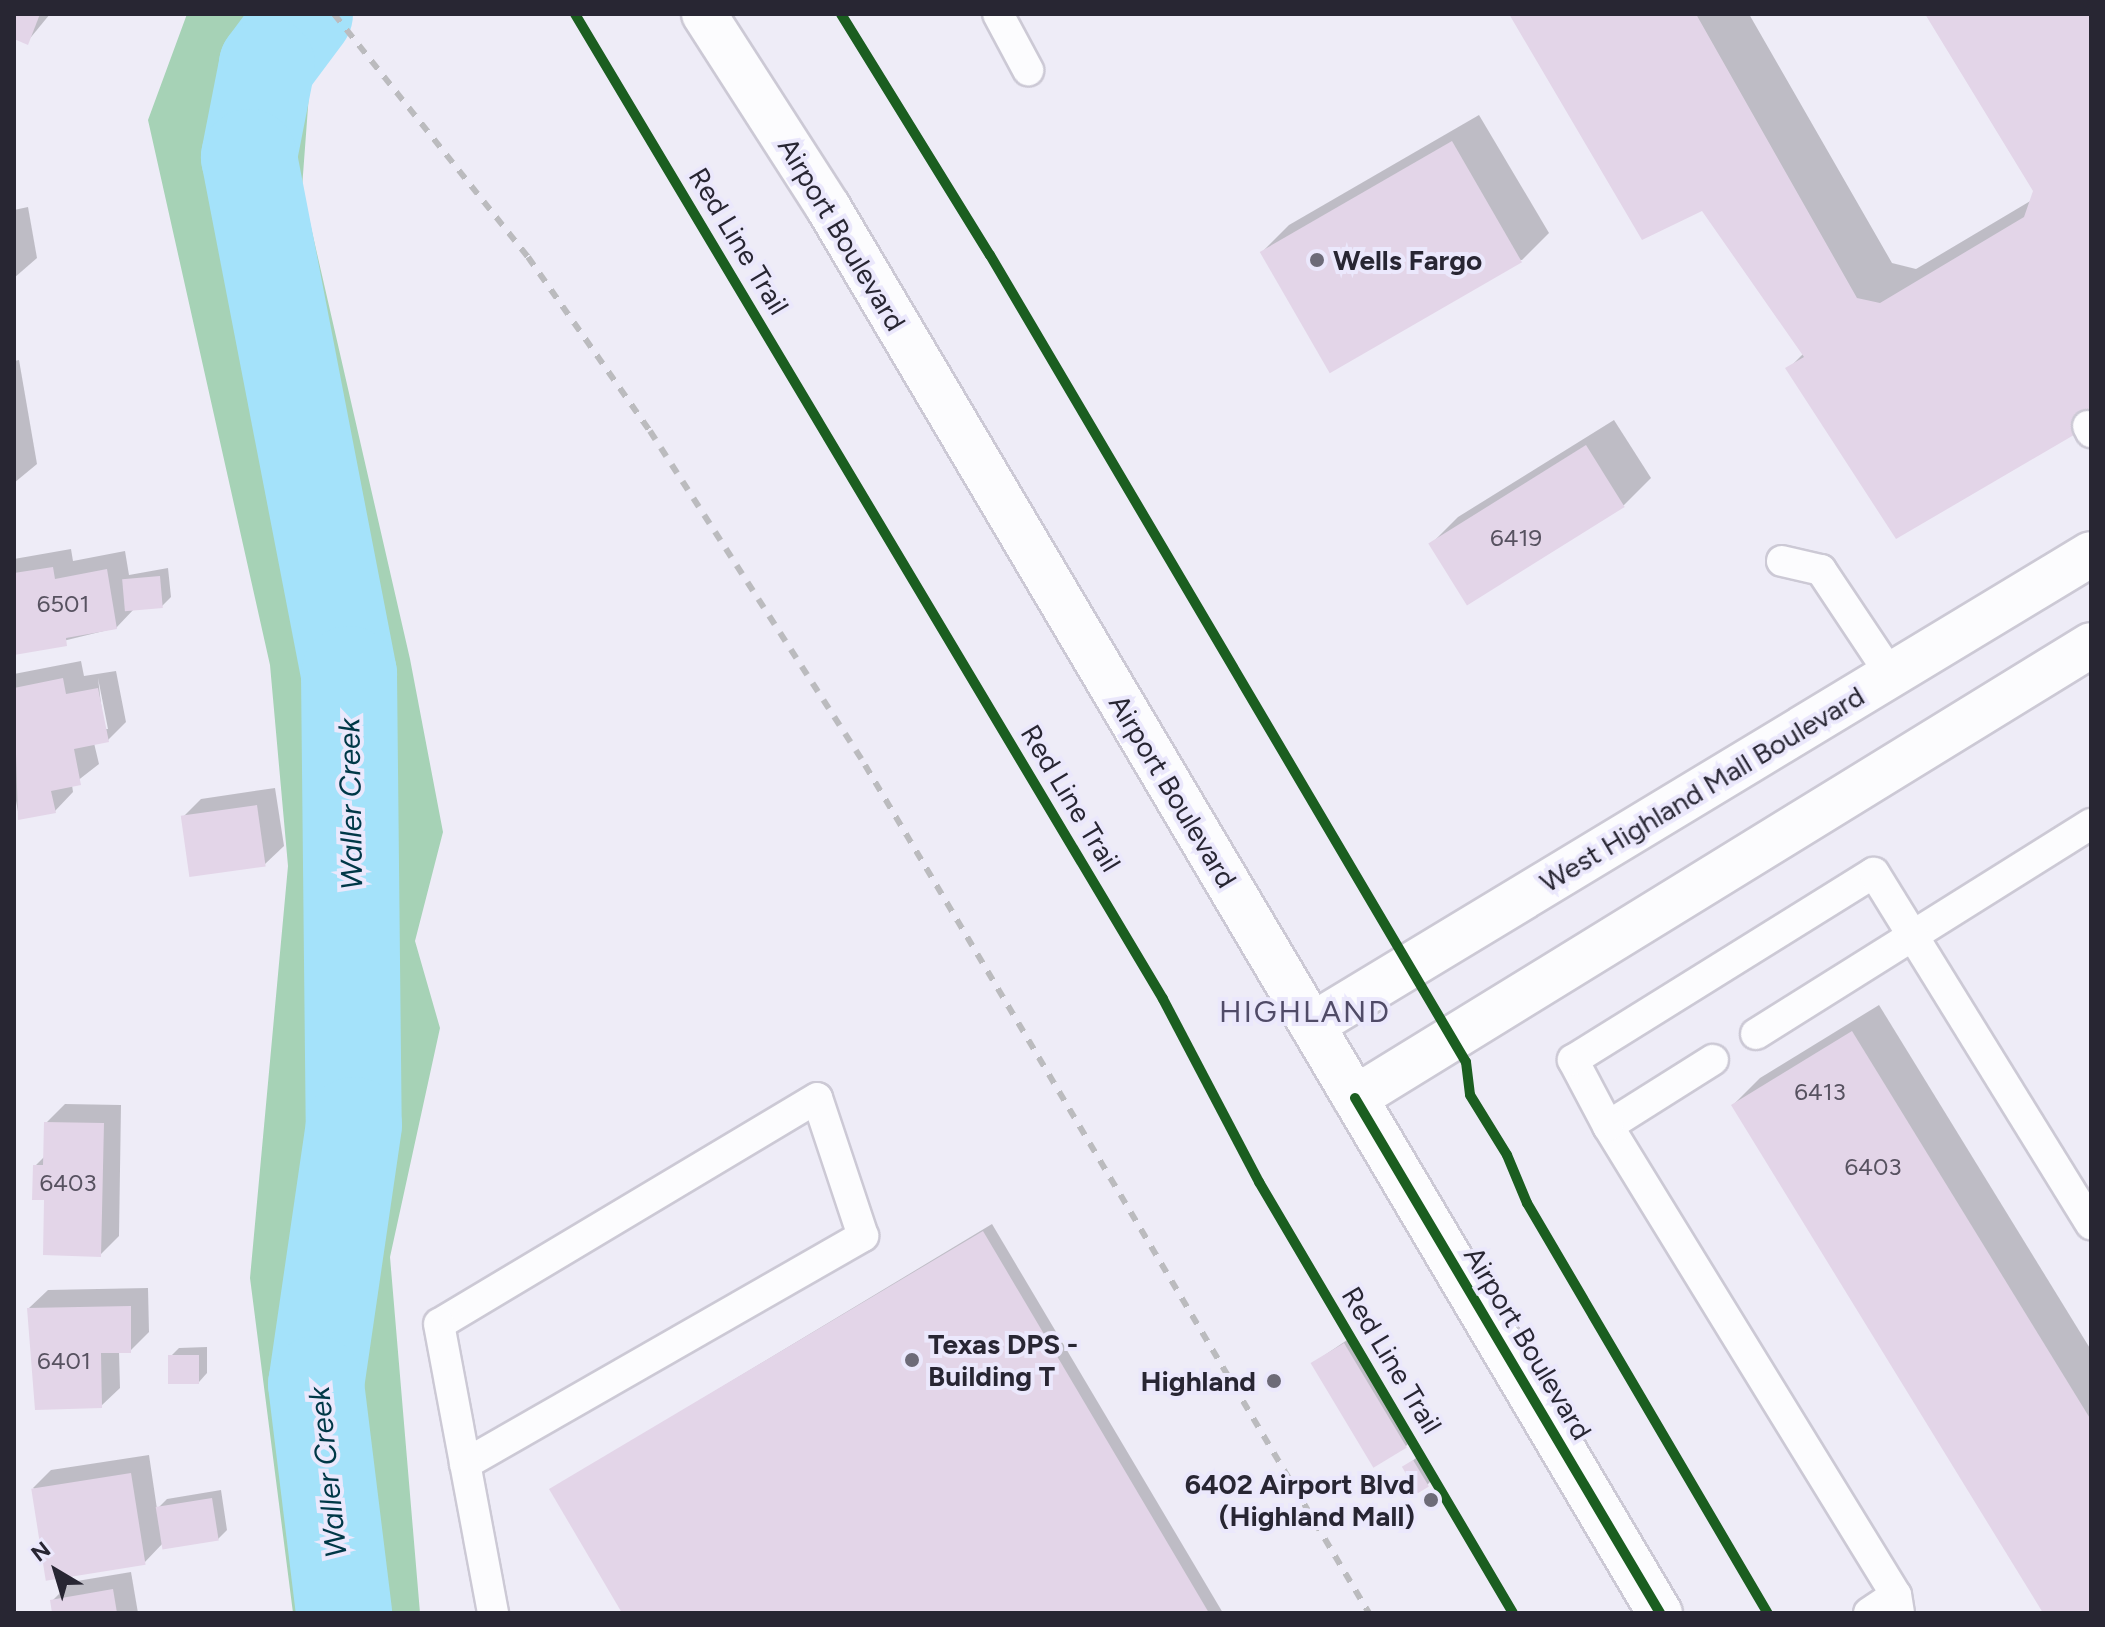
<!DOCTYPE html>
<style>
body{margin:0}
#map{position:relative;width:2105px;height:1627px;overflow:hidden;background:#eeecf7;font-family:Figtree,sans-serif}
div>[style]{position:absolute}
.forest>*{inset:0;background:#a6d2b6}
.shadow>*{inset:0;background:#0003}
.river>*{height:96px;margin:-48px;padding:0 48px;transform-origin:48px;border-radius:48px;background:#a4e2fa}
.building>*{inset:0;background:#e3d5e8;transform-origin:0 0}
.roads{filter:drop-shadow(2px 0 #ccc9d5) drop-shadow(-2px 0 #ccc9d5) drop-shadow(0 2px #ccc9d5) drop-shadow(0 -2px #ccc9d5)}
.service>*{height:30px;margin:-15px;padding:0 15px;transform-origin:15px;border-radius:15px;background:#fcfcfe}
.minor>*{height:44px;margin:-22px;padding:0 22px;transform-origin:22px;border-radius:22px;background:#fcfcfe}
.primary>*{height:44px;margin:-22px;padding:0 22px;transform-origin:22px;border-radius:22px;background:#fcfcfe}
.rail>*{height:6px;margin-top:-3px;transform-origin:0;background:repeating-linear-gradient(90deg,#bbbbbe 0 10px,transparent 0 20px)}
.cycleway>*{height:10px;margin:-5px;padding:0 5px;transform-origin:5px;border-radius:5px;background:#1b5e20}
.dots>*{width:22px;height:22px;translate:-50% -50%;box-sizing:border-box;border:4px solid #ebe8fc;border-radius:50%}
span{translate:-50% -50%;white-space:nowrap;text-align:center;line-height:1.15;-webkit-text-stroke:8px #ebe8fc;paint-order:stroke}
.number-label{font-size:24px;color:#575260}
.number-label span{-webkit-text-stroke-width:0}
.street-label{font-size:28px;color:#282633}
.poi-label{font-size:28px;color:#282633;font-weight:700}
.left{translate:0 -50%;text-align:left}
.right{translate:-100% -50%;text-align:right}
.water-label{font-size:30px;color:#003847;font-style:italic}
.neighbourhood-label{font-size:30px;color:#504b67;letter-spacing:2px}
.frame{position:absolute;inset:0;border:16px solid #282633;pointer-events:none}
.north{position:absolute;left:16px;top:1531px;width:80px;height:80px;-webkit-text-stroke:6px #ebe8fc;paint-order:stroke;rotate:322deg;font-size:22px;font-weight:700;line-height:32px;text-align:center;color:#282633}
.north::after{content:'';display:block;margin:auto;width:28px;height:36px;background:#282633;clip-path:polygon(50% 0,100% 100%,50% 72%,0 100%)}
</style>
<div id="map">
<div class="forest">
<i style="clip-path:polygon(187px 14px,261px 14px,311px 67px,302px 188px,410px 659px,443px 832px,415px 941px,440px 1028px,390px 1257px,420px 1613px,293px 1613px,250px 1278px,288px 866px,270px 665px,148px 120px)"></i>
</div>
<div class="shadow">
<i style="clip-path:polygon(14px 14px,50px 14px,27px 42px,14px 37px)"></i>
<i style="clip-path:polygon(1512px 14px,1749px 14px,1892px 263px,1916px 269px,2032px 200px,2035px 190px,1927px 14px,2091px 14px,2091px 422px,1788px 369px,1804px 353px,1703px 208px)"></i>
<i style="clip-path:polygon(1479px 115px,1549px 233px,1522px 260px,1262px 252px,1289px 225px)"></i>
<i style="clip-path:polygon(28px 207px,37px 258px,14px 278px,14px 210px)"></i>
<i style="clip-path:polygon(19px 360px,37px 464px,14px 483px,14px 361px)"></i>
<i style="clip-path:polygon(1614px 420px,1651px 478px,1624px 505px,1468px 604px,1431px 544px,1458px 517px)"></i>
<i style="clip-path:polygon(71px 549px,73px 561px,125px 551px,129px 575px,168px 568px,171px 597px,162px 606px,134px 609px,116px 628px,14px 653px,14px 559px)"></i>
<i style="clip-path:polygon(evenodd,81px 661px,84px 676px,116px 671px,126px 722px,108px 740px,94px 743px,99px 764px,72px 785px,73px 792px,55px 811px,19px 817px,14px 790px,14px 674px,81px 661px,98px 678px,108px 729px,104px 729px,98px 678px)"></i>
<i style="clip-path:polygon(275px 788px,284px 846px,265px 864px,183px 817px,201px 799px)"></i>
<i style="clip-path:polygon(1879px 1005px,2091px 1350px,2091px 1613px,2045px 1613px,1733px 1105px,1760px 1078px)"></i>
<i style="clip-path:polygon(65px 1104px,121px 1105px,119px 1236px,100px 1255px,46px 1198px,35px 1166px,45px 1156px,46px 1123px)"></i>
<i style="clip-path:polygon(992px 1224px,1223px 1613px,625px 1613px,551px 1490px)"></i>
<i style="clip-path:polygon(148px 1288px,149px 1332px,130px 1351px,119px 1351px,120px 1388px,101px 1406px,29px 1308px,48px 1290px)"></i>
<i style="clip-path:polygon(1353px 1336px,1414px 1438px,1405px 1447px,1313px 1363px)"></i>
<i style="clip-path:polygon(207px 1347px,207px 1373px,199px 1382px,170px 1357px,179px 1348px)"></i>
<i style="clip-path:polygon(1422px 1453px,1436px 1476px,1427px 1485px,1405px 1467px)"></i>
<i style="clip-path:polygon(149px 1455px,157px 1509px,167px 1499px,221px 1490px,227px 1530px,218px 1539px,164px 1542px,144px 1563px,33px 1488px,51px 1470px)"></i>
<i style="clip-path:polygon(131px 1572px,138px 1613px,54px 1613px,52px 1601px,71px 1582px)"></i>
</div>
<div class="river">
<i style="left:305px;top:14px;width:64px;rotate:126.7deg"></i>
<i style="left:267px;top:65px;width:94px;rotate:101.1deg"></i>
<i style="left:249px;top:157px;width:527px;rotate:79.05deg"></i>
<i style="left:349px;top:674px;width:451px;rotate:89.4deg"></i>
<i style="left:354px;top:1125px;width:262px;rotate:98.3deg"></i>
<i style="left:316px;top:1384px;width:231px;rotate:83deg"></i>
</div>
<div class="building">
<i style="clip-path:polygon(14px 14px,40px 14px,28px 45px,14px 39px)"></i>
<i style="clip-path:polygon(1509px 14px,1696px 14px,1857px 298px,1880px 303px,2024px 217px,2033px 191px,1925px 14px,2091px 14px,2091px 425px,1896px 539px,1785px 368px,1804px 357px,1702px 211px,1642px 240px)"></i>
<i style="left:1452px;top:141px;width:140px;height:222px;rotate:60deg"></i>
<i style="left:1586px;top:445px;width:73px;height:186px;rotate:58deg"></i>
<i style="clip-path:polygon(53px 567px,55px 579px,107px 569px,117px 629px,66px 638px,67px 646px,14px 655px,14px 573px)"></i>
<i style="left:160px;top:576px;width:32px;height:38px;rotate:85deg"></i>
<i style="clip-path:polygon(63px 678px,66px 694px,98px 688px,109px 742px,74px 749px,81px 785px,51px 791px,56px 813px,18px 820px,14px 688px)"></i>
<i style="left:257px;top:805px;width:62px;height:77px;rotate:82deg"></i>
<i style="clip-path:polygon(1852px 1031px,2091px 1420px,2091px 1613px,2043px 1613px,1731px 1105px)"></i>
<i style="clip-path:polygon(44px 1122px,104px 1123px,101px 1257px,43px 1255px,44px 1200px,32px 1200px,33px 1165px,43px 1165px)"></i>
<i style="clip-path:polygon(983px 1231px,1209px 1613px,622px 1613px,549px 1489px)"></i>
<i style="clip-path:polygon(131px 1306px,131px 1353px,101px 1353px,102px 1408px,35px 1410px,27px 1308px)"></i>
<i style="left:1344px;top:1343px;width:122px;height:39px;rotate:59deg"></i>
<i style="left:199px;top:1355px;width:29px;height:31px;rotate:90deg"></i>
<i style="left:1413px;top:1460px;width:31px;height:13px;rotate:59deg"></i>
<i style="left:131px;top:1473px;width:93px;height:101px;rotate:81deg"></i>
<i style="left:212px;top:1498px;width:43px;height:57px;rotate:81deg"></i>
<i style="clip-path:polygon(113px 1589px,117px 1613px,52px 1613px,50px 1600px)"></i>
</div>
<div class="roads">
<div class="service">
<i style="left:998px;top:14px;width:64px;rotate:61.8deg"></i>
<i style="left:2088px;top:426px;width:7px;rotate:63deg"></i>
<i style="left:1782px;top:561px;width:40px;rotate:13deg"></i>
<i style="left:1821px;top:570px;width:126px;rotate:56.3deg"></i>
<i style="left:1756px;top:1034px;width:395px;rotate:-32.1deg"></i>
<i style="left:1608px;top:1126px;width:124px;rotate:-32.2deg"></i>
<i style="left:465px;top:1464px;width:459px;rotate:-29.8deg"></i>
<i style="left:863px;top:1236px;width:145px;rotate:-108.4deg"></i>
<i style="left:817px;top:1098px;width:440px;rotate:149.1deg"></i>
<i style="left:439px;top:1324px;width:294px;rotate:79.4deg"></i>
<i style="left:1869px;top:1613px;width:32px;rotate:-34deg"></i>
<i style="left:1899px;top:1613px;width:18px;rotate:-99deg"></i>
<i style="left:1896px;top:1595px;width:550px;rotate:-121.55deg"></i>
<i style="left:1608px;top:1126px;width:75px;rotate:-117.9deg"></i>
<i style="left:1573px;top:1060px;width:354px;rotate:-31.9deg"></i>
<i style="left:1874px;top:873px;width:413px;rotate:58.3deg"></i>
</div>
<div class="minor">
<i style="left:1312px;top:1025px;width:910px;rotate:-31.16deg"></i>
<i style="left:1355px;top:1098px;width:864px;rotate:-31.61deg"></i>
</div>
<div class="primary">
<i style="left:704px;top:14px;width:229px;rotate:57.3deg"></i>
<i style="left:828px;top:207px;width:1634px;rotate:59.39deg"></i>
</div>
</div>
<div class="rail">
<i style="left:334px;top:14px;width:311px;rotate:51.4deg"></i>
<i style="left:528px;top:257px;width:213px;rotate:55deg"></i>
<i style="left:650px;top:431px;width:397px;rotate:57.2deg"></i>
<i style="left:865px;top:765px;width:986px;rotate:59.28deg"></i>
</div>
<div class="cycleway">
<i style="left:575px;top:14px;width:1147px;rotate:59.16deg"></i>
<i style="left:1163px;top:999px;width:207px;rotate:62.3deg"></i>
<i style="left:1259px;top:1182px;width:500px;rotate:59.49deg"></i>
<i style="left:841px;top:14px;width:283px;rotate:58.3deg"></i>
<i style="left:990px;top:255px;width:937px;rotate:59.47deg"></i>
<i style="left:1466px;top:1062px;width:33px;rotate:83deg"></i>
<i style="left:1470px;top:1095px;width:70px;rotate:58.3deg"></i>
<i style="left:1507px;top:1155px;width:52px;rotate:67.4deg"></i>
<i style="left:1527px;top:1203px;width:476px;rotate:59.6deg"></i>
<i style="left:1355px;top:1098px;width:599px;rotate:59.36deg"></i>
</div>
<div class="dots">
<i style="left:1317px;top:260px;background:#6d6b78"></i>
<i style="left:912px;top:1360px;background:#6d6b78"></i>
<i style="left:1274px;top:1381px;background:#6d6b78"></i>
<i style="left:1431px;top:1500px;background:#6d6b78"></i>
</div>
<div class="number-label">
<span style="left:1516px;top:538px">6419</span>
<span style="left:63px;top:604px">6501</span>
<span style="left:1820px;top:1092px">6413</span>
<span style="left:1873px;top:1167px">6403</span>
<span style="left:68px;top:1183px">6403</span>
<span style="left:64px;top:1361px">6401</span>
</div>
<div class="street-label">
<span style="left:842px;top:234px;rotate:59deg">Airport Boulevard</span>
<span style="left:739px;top:241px;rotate:59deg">Red Line Trail</span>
<span style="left:1702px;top:789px;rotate:-31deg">West Highland Mall Boulevard</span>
<span style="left:1173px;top:791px;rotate:59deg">Airport Boulevard</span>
<span style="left:1071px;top:798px;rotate:59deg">Red Line Trail</span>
<span style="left:1528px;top:1343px;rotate:59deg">Airport Boulevard</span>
<span style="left:1392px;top:1360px;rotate:59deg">Red Line Trail</span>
</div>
<div class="poi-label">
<span class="left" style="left:1333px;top:260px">Wells Fargo</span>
<span class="left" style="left:928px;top:1360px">Texas DPS -<br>Building T</span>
<span class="right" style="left:1256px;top:1381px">Highland</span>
<span class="right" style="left:1415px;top:1500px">6402 Airport Blvd<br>(Highland Mall)</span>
</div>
<div class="water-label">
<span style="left:351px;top:804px;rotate:-91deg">Waller Creek</span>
<span style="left:328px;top:1472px;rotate:-96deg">Waller Creek</span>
</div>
<div class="neighbourhood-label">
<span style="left:1305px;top:1012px">HIGHLAND</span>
</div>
<div class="frame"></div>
<div class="north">N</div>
</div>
